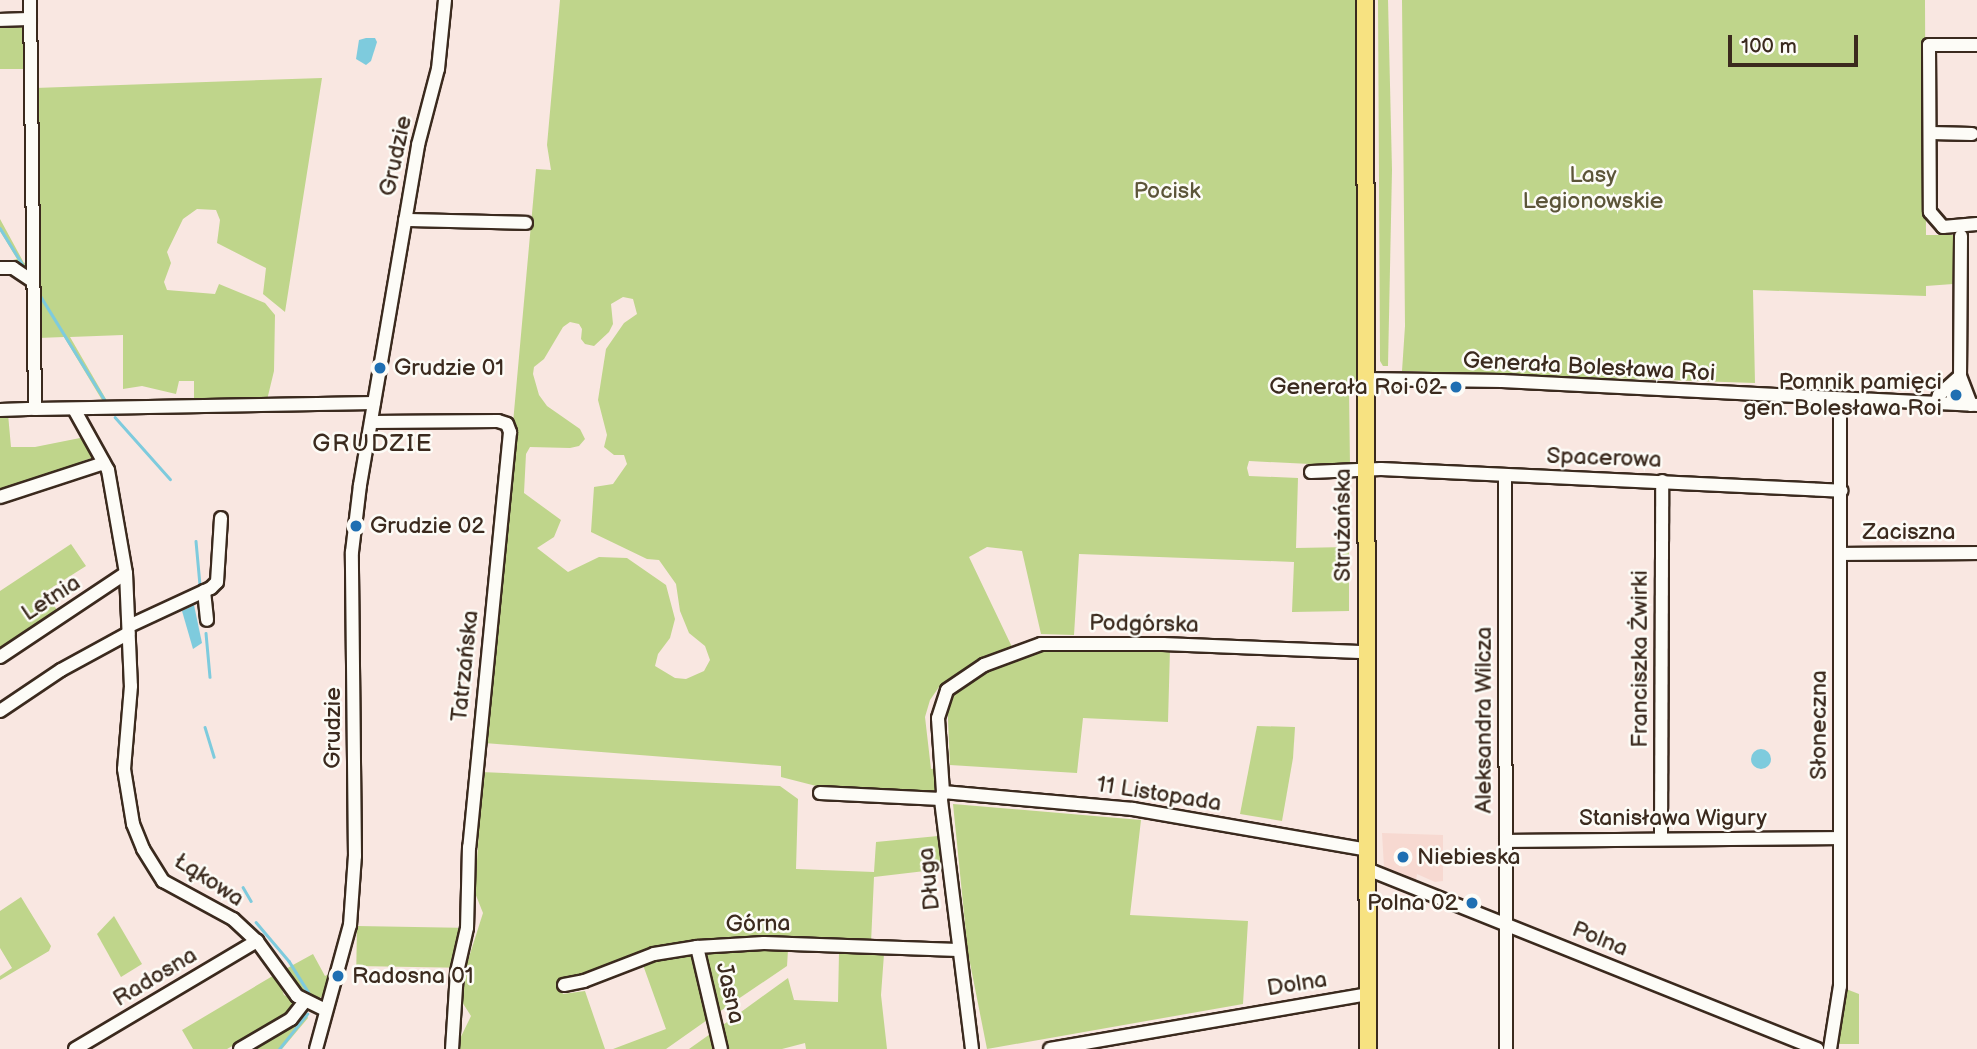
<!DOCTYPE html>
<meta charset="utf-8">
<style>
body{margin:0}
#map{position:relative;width:1977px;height:1049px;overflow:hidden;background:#f9e7e1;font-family:"Balsamiq Sans",sans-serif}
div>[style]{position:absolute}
.built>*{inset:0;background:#f7d9d1}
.green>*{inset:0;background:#bfd58b;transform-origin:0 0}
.water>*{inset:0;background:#7ecbdd}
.round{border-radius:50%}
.stream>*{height:2.5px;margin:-1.25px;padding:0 1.25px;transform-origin:1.25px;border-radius:1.25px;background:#7ecbdd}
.roads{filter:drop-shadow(2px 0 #3b2a1e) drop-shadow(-2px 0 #3b2a1e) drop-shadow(0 2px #3b2a1e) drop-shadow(0 -2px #3b2a1e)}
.minor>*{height:12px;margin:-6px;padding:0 6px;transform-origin:6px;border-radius:6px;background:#fdfcf7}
.major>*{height:16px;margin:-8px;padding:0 8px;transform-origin:8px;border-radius:8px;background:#f7e281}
.dots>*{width:19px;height:19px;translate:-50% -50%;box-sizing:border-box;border:4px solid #fdfcf7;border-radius:50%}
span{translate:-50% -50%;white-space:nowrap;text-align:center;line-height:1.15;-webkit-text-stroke:5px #fdfcf7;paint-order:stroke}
.street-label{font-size:23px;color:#3b2a1e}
.park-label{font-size:23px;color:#5c5539}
.poi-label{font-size:23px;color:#3b2a1e}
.left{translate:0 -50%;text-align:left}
.right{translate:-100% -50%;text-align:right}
.neighbourhood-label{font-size:24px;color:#3b2a1e;letter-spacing:2px}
.scale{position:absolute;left:1728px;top:35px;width:130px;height:32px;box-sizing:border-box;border:4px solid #3b2a1e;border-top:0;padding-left:9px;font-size:21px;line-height:24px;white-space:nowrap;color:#3b2a1e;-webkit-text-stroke:5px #fdfcf7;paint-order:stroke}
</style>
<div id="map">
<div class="built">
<i style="clip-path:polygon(1382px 833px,1443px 835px,1443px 881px,1435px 882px,1417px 874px,1416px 880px,1384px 867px)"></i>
</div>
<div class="green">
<i style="clip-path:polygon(evenodd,560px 0,1361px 0,1360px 373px,1349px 388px,1350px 466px,1249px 461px,1247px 468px,1249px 476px,1298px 478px,1296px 548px,1349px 547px,1349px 611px,1292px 612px,1294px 562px,1079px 554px,1074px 635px,1041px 634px,1022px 551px,987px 547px,969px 557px,1012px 647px,956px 676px,939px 687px,930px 700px,925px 717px,931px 769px,938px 768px,937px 789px,931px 794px,828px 789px,781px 777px,781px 766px,484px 743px,536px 169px,551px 170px,547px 145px,560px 0,623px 297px,633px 299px,637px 314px,624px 323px,606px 349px,598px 400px,607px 435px,604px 447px,614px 455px,624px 455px,627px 464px,613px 484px,594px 487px,591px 532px,647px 559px,659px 560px,676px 584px,680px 611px,689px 633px,705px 646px,710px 660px,704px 671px,686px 679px,675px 678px,655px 666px,658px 654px,670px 638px,675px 619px,666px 585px,627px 558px,599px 557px,568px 572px,537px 548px,554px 537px,561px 520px,524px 493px,526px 454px,530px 447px,570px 448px,579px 446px,585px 439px,580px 429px,547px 406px,539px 395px,533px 374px,534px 367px,544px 359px,563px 327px,570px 322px,579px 324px,582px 329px,581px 339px,585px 344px,594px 346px,609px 332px,613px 324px,611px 304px,623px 297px)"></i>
<i style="clip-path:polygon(1378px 0,1388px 0,1392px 170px,1388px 366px,1383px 366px,1380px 361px)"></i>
<i style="clip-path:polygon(1402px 0,1925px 0,1926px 235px,1953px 235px,1953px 284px,1926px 286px,1926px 296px,1753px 290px,1755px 383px,1402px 371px,1405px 326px)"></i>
<i style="left:0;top:23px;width:27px;height:46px"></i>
<i style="clip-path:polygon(322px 78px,285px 312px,263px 294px,266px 268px,217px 243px,220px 220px,216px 210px,197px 209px,183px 219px,167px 252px,171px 263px,164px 282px,167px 290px,215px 294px,219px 284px,265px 303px,275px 315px,274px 371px,267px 400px,194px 403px,194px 381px,179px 381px,176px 394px,142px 386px,123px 389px,123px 335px,70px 337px,110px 406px,105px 405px,64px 337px,38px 338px,35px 88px)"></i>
<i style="clip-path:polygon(0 219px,24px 263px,29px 261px,30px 273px,13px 260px,17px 259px,0 231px)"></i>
<i style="clip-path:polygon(0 414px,8px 414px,11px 447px,35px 447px,85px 437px,97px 456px,80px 462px,81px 465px,0 494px)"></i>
<i style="clip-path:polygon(71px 544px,86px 566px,45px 592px,59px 613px,0 652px,0 591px)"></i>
<i style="clip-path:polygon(1043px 647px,1170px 649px,1168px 722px,1083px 718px,1077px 773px,950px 765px,947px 697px,966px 681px)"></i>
<i style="clip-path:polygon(1257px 726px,1295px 727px,1293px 758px,1282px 821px,1240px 814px)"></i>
<i style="clip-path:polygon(481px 772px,780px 786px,798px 799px,796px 869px,874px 872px,876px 842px,938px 836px,942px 869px,874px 877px,871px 943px,751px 937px,710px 940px,642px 952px,579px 977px,558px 982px,563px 994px,585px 991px,605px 1049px,455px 1049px,471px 1016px,462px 1002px,463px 976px,483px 913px,475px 893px,479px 829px,475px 817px)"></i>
<i style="clip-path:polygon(953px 804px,1141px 820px,1130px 915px,1248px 921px,1243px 1004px,987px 1049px,968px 953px)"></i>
<i style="clip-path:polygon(21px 897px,51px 946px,49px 951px,0 980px,0 976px,12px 968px,0 948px,0 911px)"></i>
<i style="clip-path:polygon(114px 916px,142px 964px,121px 977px,97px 934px)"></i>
<i style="left:357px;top:926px;width:101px;height:40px;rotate:1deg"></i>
<i style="clip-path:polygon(750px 947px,788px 950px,787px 966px,719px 1012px,703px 951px)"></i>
<i style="clip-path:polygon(839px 952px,884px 954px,881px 995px,887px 1049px,806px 1049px,805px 1043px,782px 1049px,729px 1049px,723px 1025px,788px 978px,794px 1000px,838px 1002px)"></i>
<i style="clip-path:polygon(693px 953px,710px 1018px,666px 1049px,613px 1049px,666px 1029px,643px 965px)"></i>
<i style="clip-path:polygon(313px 954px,325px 976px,333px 972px,327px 993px,315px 1001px,307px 1000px,282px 971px)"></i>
<i style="clip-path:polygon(276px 974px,284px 995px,297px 1002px,295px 1011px,227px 1049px,193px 1049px,182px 1030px)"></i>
<i style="clip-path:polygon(1846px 989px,1859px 994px,1859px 1044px,1838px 1044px)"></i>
<i style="clip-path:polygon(305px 1011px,308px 1018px,282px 1049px,248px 1049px)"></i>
<i style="clip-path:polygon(713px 1032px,717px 1049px,689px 1049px)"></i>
</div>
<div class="water">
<i style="clip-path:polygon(366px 38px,375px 38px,377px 42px,371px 61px,366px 65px,356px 59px,359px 40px)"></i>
<i style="clip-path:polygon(194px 605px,202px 643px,193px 649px,182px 611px)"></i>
<i class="round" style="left:1751px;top:749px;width:20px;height:20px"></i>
</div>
<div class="stream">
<i style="left:0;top:228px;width:49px;rotate:58.2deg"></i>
<i style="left:38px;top:292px;width:129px;rotate:58.3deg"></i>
<i style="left:115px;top:417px;width:83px;rotate:48.4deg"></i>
<i style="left:196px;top:541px;width:44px;rotate:84.8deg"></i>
<i style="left:206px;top:633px;width:44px;rotate:84.8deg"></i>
<i style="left:205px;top:727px;width:31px;rotate:73deg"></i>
<i style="left:243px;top:887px;width:16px;rotate:60deg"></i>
<i style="left:256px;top:922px;width:51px;rotate:49.8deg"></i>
<i style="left:289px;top:961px;width:44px;rotate:58.1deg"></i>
<i style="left:279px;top:1049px;width:45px;rotate:-51.3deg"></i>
</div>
<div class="roads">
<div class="minor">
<i style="left:30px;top:0;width:409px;rotate:89.3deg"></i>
<i style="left:35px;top:409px;width:339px;rotate:-1deg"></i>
<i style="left:0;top:20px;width:30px;rotate:-2deg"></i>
<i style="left:1977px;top:45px;width:48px;rotate:180deg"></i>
<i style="left:1929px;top:45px;width:167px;rotate:89.7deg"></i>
<i style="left:1930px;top:212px;width:20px;rotate:49deg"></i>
<i style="left:1943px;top:227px;width:34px;rotate:-5deg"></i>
<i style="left:1931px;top:133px;width:41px;rotate:1.4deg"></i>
<i style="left:405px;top:220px;width:121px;rotate:1.4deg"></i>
<i style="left:1961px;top:236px;width:140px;rotate:90.4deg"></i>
<i style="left:1960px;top:376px;width:31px;rotate:69deg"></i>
<i style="left:0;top:268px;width:13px"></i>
<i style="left:13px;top:268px;width:23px;rotate:34deg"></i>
<i style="left:1365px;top:379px;width:137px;rotate:0.8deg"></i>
<i style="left:1502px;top:381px;width:476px;rotate:2.9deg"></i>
<i style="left:1936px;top:404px;width:9px;rotate:-72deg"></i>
<i style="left:1939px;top:395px;width:28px;rotate:-42deg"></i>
<i style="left:74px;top:409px;width:70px;rotate:60.9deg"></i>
<i style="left:108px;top:470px;width:105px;rotate:80.1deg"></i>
<i style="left:126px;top:573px;width:113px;rotate:87.5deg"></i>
<i style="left:131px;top:686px;width:83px;rotate:94.8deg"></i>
<i style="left:124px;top:769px;width:56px;rotate:80.7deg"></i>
<i style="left:133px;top:824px;width:27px;rotate:68deg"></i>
<i style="left:143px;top:849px;width:38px;rotate:58deg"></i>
<i style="left:163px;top:881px;width:80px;rotate:28.5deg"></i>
<i style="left:233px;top:919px;width:33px;rotate:43deg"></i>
<i style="left:257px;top:941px;width:68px;rotate:54deg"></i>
<i style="left:297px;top:996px;width:32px;rotate:26deg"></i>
<i style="left:0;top:410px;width:35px;rotate:-2deg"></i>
<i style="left:371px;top:422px;width:127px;rotate:-0.5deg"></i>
<i style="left:498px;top:421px;width:9px;rotate:18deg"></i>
<i style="left:507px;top:424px;width:9px;rotate:69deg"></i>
<i style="left:510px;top:432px;width:417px;rotate:95.6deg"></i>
<i style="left:469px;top:847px;width:81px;rotate:91.4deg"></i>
<i style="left:467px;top:928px;width:45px;rotate:102.8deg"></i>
<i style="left:457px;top:972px;width:77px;rotate:93.7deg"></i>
<i style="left:1311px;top:472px;width:70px;rotate:-2.5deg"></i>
<i style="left:1381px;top:469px;width:461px;rotate:2.7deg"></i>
<i style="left:1505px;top:475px;width:574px;rotate:89.9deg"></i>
<i style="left:0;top:497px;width:109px;rotate:-18.1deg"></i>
<i style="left:1840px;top:554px;width:137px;rotate:-0.4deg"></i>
<i style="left:204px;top:591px;width:29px;rotate:84deg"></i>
<i style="left:129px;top:626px;width:90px;rotate:-24.9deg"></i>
<i style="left:211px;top:588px;width:8px;rotate:-45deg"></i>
<i style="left:217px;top:582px;width:64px;rotate:-86.4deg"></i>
<i style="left:0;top:657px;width:151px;rotate:-33.7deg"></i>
<i style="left:0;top:711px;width:73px;rotate:-33.9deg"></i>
<i style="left:61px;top:670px;width:77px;rotate:-28.6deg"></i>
<i style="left:943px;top:792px;width:191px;rotate:5.1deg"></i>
<i style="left:1133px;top:809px;width:238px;rotate:9.9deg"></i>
<i style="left:820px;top:793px;width:121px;rotate:2.8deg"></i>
<i style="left:1661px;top:838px;width:357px;rotate:-89.8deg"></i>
<i style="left:1506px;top:841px;width:334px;rotate:-0.5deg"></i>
<i style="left:1367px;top:869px;width:485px;rotate:21.8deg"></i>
<i style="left:697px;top:947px;width:105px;rotate:76.8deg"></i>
<i style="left:564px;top:985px;width:20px;rotate:-11deg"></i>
<i style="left:584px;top:981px;width:75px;rotate:-21.1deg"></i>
<i style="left:654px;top:954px;width:44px;rotate:-9.2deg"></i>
<i style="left:697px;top:947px;width:67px;rotate:-3.4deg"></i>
<i style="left:764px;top:943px;width:194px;rotate:2.1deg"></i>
<i style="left:75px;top:1049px;width:212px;rotate:-30.7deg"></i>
<i style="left:240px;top:1049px;width:59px;rotate:-30.5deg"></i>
<i style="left:291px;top:1019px;width:23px;rotate:-52deg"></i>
<i style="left:316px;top:1049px;width:129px;rotate:-74.7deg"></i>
<i style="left:350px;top:925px;width:69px;rotate:-85.9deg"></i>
<i style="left:355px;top:856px;width:304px;rotate:-90.6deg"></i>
<i style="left:352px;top:552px;width:67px;rotate:-83.2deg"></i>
<i style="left:360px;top:485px;width:345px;rotate:-80.3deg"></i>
<i style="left:418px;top:145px;width:79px;rotate:-75.3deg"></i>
<i style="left:438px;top:69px;width:69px;rotate:-84.2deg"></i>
<i style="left:972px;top:1049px;width:252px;rotate:-97.1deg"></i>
<i style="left:941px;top:799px;width:7px;rotate:-74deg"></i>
<i style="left:943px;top:792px;width:74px;rotate:-93.9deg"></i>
<i style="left:938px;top:718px;width:29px;rotate:-72deg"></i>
<i style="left:947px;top:690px;width:45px;rotate:-34deg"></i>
<i style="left:984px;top:665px;width:61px;rotate:-20.2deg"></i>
<i style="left:1041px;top:644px;width:122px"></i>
<i style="left:1163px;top:644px;width:203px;rotate:2.3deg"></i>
<i style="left:1050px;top:1049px;width:322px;rotate:-9.8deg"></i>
<i style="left:1830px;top:1049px;width:64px;rotate:-81deg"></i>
<i style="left:1840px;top:986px;width:586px;rotate:-90deg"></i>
</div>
<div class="major">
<i style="left:1365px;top:0;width:1049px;rotate:89.84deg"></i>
</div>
</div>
<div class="dots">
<i style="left:380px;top:368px;background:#1f6fb2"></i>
<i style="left:1456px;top:387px;background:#1f6fb2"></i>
<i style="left:1956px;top:395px;background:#1f6fb2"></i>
<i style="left:356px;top:526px;background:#1f6fb2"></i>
<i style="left:1403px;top:857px;background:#1f6fb2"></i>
<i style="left:1472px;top:903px;background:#1f6fb2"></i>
<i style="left:338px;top:976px;background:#1f6fb2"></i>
</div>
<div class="street-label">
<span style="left:396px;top:156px;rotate:-78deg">Grudzie</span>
<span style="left:1589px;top:367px;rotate:3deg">Generała Bolesława Roi</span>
<span style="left:1604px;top:458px;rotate:2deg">Spacerowa</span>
<span style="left:1343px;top:525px;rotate:-90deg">Strużańska</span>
<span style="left:1909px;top:532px">Zaciszna</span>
<span style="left:51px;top:598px;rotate:-33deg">Letnia</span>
<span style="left:1144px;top:624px;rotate:1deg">Podgórska</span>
<span style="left:1640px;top:659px;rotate:-90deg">Franciszka Żwirki</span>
<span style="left:465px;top:666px;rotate:-84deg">Tatrzańska</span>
<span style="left:1484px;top:720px;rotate:-90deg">Aleksandra Wilcza</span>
<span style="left:1819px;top:725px;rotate:-90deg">Słoneczna</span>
<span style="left:333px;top:728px;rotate:-90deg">Grudzie</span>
<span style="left:1159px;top:794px;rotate:9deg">11 Listopada</span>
<span style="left:1673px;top:818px">Stanisława Wigury</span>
<span style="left:929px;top:879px;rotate:-96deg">Długa</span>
<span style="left:209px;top:880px;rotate:33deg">Łąkowa</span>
<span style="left:758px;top:924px;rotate:-1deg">Górna</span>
<span style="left:1600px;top:939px;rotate:22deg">Polna</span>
<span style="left:155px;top:977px;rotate:-31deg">Radosna</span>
<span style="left:1297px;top:984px;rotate:-9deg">Dolna</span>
<span style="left:730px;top:993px;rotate:77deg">Jasna</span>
</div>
<div class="park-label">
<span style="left:1593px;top:188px">Lasy<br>Legionowskie</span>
<span style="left:1167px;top:191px">Pocisk</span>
</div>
<div class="poi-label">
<span class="left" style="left:394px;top:368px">Grudzie 01</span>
<span class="right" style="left:1942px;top:395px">Pomnik pamięci<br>gen. Bolesława Roi</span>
<span class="right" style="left:1442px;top:387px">Generała Roi 02</span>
<span class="left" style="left:370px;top:526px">Grudzie 02</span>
<span class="left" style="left:1417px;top:857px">Niebieska</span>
<span class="right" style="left:1458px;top:903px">Polna 02</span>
<span class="left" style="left:352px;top:976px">Radosna 01</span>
</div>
<div class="neighbourhood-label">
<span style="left:373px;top:444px">GRUDZIE</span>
</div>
<div class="scale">100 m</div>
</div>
